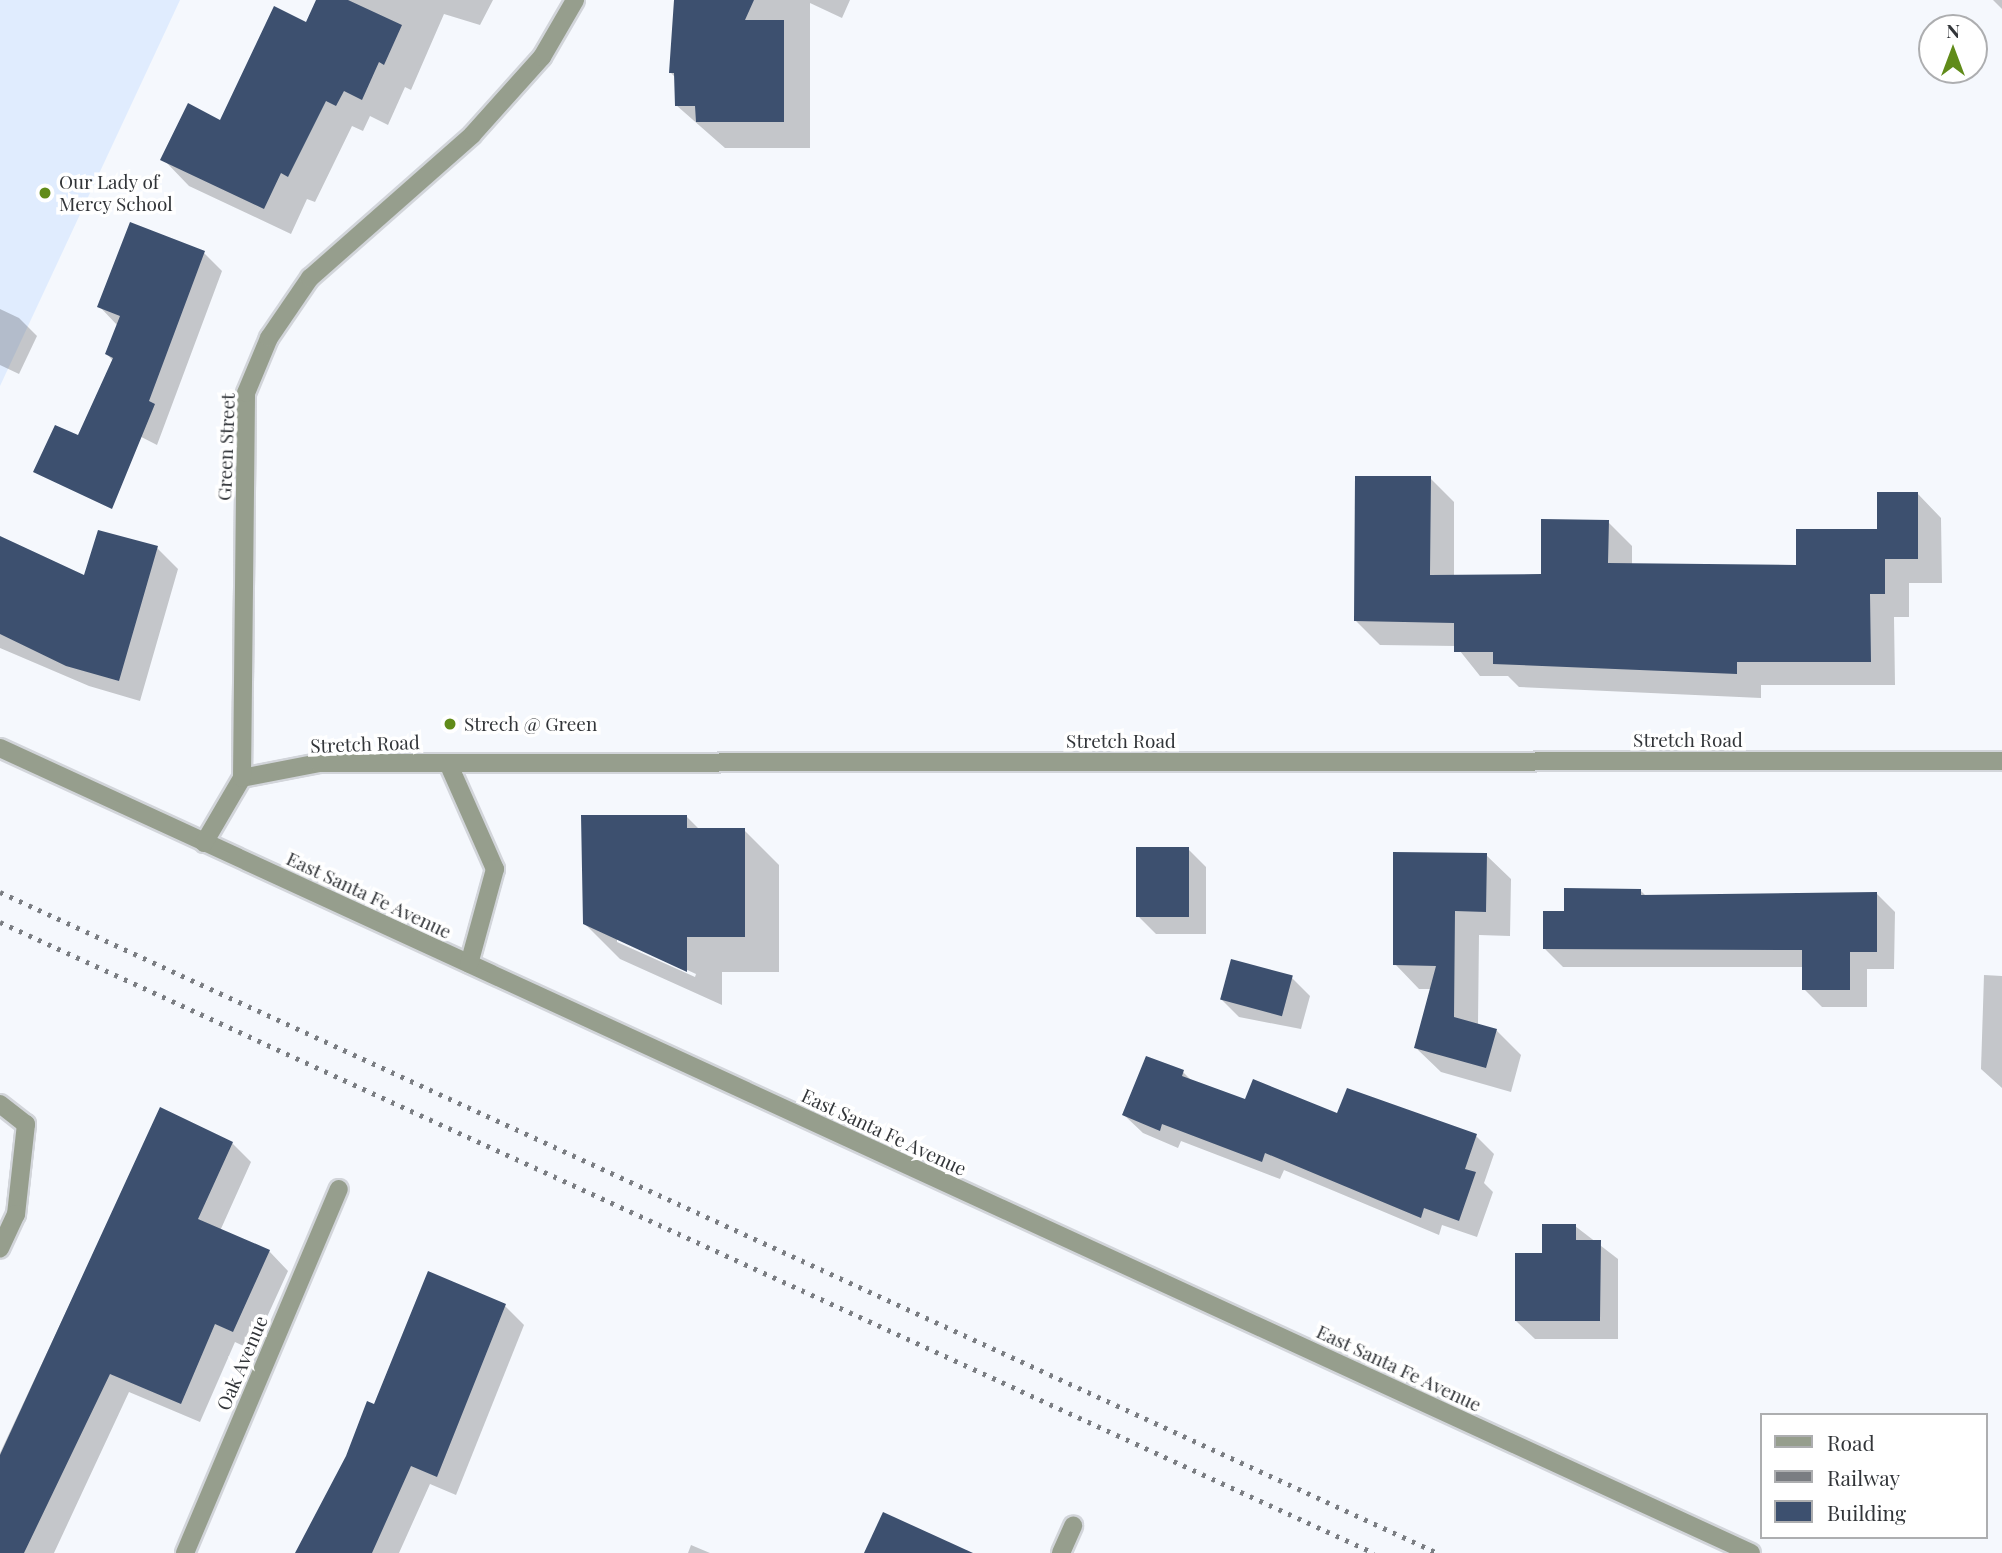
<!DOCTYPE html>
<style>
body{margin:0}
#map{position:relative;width:2002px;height:1553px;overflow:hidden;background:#f5f8fd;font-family:"Playfair Display",serif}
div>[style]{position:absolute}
.built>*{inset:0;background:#e0ecfe}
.shadow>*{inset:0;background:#0003}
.building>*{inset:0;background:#3d506f;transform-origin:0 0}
.roads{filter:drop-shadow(2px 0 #d2d5da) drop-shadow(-2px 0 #d2d5da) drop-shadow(0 2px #d2d5da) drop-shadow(0 -2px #d2d5da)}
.minor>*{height:18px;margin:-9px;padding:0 9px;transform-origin:9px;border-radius:9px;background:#969e8d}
.rail>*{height:5px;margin-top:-2.5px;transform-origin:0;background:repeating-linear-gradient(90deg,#7a7d82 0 3.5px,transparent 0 10.5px)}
.dots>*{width:19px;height:19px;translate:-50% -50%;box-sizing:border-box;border:4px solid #fff;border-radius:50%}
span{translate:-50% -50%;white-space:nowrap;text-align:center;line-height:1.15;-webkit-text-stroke:7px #fff;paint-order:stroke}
.poi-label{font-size:19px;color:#323539}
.left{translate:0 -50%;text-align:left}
.street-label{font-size:19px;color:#323539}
.legend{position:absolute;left:1760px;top:1413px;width:228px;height:126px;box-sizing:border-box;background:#fff;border:2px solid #adaeb0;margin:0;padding:9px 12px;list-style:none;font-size:21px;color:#323539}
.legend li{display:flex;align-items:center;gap:14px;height:35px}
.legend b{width:35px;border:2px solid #adaeb0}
.north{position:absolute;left:1918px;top:14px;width:70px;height:70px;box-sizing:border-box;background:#fff;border:2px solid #adaeb0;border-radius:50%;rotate:0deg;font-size:19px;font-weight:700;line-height:28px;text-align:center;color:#323539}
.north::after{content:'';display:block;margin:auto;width:24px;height:32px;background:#608b19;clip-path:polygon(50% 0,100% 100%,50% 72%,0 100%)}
</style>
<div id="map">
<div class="built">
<i style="clip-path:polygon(0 0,180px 0,0 386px)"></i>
</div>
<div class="shadow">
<i style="clip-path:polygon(318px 0,493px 0,480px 25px,444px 14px,411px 90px,405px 87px,388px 125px,370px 116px,363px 131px,352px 126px,315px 202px,307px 199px,291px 234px,189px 186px,163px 159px,221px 123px,306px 24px)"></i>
<i style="clip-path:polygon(684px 0,850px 0,842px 18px,810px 3px,810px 148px,725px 148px,676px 105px,676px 78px,671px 73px)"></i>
<i style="clip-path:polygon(1993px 0,2002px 0,2002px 9px)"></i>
<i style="clip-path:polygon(204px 253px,222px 271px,157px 445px,112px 422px,113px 361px,107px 354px,118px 326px,99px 306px)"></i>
<i style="clip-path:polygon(0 309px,19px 318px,37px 336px,19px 374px,0 365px)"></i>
<i style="clip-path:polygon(1430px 478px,1454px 502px,1454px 576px,1542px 576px,1608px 522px,1632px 546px,1632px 565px,1798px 567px,1879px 530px,1917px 493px,1941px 518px,1942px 583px,1909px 583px,1909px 617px,1894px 617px,1895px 685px,1761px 685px,1761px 698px,1519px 687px,1508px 676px,1480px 676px,1456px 646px,1380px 645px,1356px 621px)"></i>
<i style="clip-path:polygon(0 538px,85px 577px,157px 548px,178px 569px,140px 701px,89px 686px,0 648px)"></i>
<i style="clip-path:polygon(evenodd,687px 817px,700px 830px,744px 830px,779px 865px,779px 972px,722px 972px,722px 1005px,620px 959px,585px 924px,687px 817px,617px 938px,696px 974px,695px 977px,617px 942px,617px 938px)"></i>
<i style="clip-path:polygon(1188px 849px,1206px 867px,1206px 934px,1156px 934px,1138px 916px)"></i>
<i style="clip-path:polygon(1486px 855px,1511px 879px,1510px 936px,1479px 935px,1478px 1025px,1496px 1030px,1521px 1055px,1511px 1092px,1441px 1072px,1416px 1048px,1432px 989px,1419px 989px,1395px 964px)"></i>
<i style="clip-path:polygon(1640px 890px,1647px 897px,1877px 894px,1895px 912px,1894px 969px,1867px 969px,1867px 1007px,1822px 1007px,1804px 989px,1804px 967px,1563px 967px,1544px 948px,1565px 913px)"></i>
<i style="clip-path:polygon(1984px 975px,2002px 976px,2002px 1088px,1981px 1069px)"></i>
<i style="clip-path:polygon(1292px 978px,1310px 996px,1301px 1029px,1239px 1017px,1221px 999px)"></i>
<i style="clip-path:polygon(1183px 1072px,1193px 1082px,1246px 1102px,1476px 1136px,1494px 1154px,1484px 1183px,1493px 1192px,1477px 1237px,1442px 1225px,1439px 1235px,1284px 1170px,1280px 1179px,1181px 1141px,1178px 1148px,1143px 1133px,1124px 1115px)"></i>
<i style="clip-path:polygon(161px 1109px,232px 1143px,251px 1162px,220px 1231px,269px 1251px,288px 1271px,252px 1350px,235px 1342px,200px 1422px,129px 1392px,54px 1553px,0 1553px,0 1453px)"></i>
<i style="clip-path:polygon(1575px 1226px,1618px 1259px,1618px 1339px,1535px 1339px,1516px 1321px,1544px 1254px)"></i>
<i style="clip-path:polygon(505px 1306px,524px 1325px,456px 1495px,430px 1484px,399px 1553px,296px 1553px,375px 1406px)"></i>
<i style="clip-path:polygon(691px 1545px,710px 1553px,688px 1553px)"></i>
</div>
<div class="building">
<i style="clip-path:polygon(316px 0,348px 0,402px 25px,384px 65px,379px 62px,362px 100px,344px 91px,336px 106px,326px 101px,288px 177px,281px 173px,264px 209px,160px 160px,188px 103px,220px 120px,274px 6px,306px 22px)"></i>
<i style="clip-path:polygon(674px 0,754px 0,745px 20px,784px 20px,784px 122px,696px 122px,695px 106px,675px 106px,674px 73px,669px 73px)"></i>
<i style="clip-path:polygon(130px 222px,205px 251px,149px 401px,155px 404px,112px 509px,33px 472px,55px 425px,78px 435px,113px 358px,105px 354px,120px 316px,97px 307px)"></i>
<i style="clip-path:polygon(1355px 476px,1431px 476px,1430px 575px,1541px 574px,1541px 519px,1609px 520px,1608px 563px,1796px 565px,1796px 529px,1877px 529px,1877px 492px,1918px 492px,1918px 559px,1885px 559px,1885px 594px,1870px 594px,1871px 662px,1737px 662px,1737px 674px,1493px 664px,1493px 652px,1454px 652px,1454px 623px,1354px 621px)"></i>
<i style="clip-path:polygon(98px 530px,158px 546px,119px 681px,66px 666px,0 634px,0 536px,84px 575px)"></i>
<i style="clip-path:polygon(581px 815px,687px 815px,687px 828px,745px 828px,745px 937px,687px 937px,687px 972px,583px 924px)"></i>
<i style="left:1136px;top:847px;width:53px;height:70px"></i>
<i style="clip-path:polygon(1393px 852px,1487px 853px,1486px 912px,1455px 911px,1454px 1017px,1497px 1029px,1486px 1068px,1414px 1048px,1436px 966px,1393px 965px)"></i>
<i style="clip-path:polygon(1564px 888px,1641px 889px,1641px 895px,1877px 892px,1877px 952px,1850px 952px,1850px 990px,1802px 990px,1802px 950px,1543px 949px,1543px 911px,1564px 911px)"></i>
<i style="left:1231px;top:959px;width:64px;height:42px;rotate:15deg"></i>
<i style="clip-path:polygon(1146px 1056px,1184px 1070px,1182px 1076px,1245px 1099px,1253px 1079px,1337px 1113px,1347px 1088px,1477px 1134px,1465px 1169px,1476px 1172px,1459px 1221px,1424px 1208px,1421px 1218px,1265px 1153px,1262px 1162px,1162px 1124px,1160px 1131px,1122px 1115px)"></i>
<i style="clip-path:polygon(160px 1107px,233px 1142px,198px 1219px,270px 1250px,233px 1332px,215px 1324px,181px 1404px,110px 1374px,24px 1553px,0 1553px,0 1455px)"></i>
<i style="clip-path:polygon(1542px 1224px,1576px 1224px,1576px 1240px,1601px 1240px,1600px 1321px,1515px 1321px,1515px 1253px,1542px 1253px)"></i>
<i style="clip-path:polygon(428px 1271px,506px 1304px,437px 1477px,411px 1466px,372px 1553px,295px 1553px,346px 1456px,367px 1401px,374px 1404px)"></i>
<i style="clip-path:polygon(883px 1512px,973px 1553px,864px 1553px)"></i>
</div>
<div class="roads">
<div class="minor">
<i style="left:0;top:748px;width:1927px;rotate:24.69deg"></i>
<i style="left:448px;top:763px;width:116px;rotate:66.1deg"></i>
<i style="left:495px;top:869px;width:98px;rotate:105.3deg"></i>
<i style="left:242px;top:778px;width:78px;rotate:-11deg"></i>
<i style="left:319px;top:763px;width:1683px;rotate:-0.07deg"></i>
<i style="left:204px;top:843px;width:75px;rotate:-59.7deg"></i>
<i style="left:242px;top:778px;width:385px;rotate:-89.4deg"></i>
<i style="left:246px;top:393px;width:60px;rotate:-67.3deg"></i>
<i style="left:269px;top:338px;width:73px;rotate:-55.7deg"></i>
<i style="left:310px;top:278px;width:216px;rotate:-41.4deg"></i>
<i style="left:472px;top:135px;width:105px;rotate:-48.1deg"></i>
<i style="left:542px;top:57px;width:66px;rotate:-59.9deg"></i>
<i style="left:0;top:1104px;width:33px;rotate:38deg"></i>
<i style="left:26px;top:1124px;width:91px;rotate:96.3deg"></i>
<i style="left:16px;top:1214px;width:38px;rotate:115deg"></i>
<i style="left:185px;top:1553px;width:395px;rotate:-67.1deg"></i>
<i style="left:1061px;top:1553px;width:30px;rotate:-66deg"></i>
</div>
</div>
<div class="rail">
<i style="left:0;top:892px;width:1583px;rotate:24.69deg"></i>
<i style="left:0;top:922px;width:1512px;rotate:24.67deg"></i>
</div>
<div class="dots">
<i style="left:45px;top:193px;background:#608b19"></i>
<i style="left:450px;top:724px;background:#608b19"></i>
</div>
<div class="poi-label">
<span class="left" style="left:59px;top:193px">Our Lady of<br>Mercy School</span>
<span class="left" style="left:464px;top:724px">Strech @ Green</span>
</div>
<div class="street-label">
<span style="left:226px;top:447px;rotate:-88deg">Green Street</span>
<span style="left:1688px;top:740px">Stretch Road</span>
<span style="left:1121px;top:741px">Stretch Road</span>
<span style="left:365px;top:744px;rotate:-2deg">Stretch Road</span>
<span style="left:369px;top:895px;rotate:25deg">East Santa Fe Avenue</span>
<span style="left:884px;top:1132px;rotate:25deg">East Santa Fe Avenue</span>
<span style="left:242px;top:1363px;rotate:-67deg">Oak Avenue</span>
<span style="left:1399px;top:1368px;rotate:25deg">East Santa Fe Avenue</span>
</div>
<ul class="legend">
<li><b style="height:9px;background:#969e8d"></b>Road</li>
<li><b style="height:9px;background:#7a7d82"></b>Railway</li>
<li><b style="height:19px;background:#3d506f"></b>Building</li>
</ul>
<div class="north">N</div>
</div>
